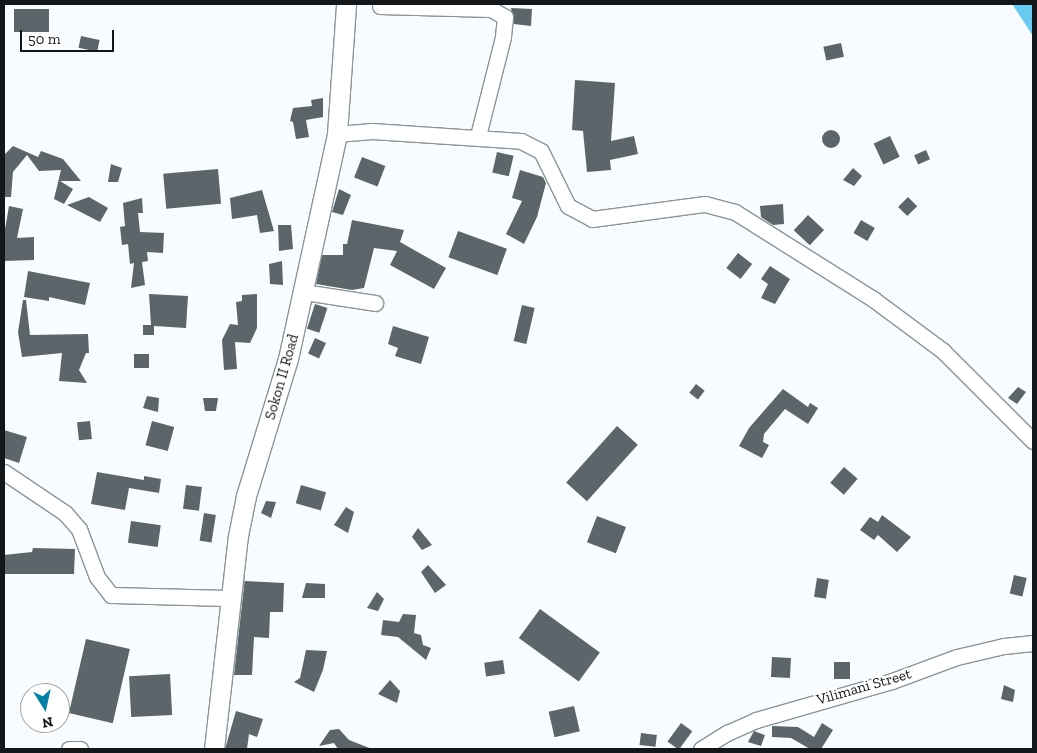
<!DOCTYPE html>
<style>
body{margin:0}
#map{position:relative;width:1037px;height:753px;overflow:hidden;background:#f8fcfe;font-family:"Zilla Slab",serif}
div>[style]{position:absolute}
.forest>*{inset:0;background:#6bcaf1}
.building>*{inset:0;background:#5c6569;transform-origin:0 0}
.round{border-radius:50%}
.roads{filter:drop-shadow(1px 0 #8b9599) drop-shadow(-1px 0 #8b9599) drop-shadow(0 1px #8b9599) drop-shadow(0 -1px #8b9599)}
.minor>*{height:15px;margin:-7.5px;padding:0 7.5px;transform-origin:7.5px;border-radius:7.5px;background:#fff}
.tertiary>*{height:19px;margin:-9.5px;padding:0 9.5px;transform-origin:9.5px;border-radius:9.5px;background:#fff}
span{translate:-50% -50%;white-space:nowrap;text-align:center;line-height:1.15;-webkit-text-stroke:4px #fff;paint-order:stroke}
.street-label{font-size:15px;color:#141719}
.frame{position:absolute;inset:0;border:5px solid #141719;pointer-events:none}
.north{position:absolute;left:20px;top:683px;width:50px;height:50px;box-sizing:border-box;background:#fff;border:1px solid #a1a2a3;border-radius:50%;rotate:170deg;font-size:14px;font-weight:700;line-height:20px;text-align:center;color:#141719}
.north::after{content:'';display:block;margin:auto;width:18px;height:22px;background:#0681a6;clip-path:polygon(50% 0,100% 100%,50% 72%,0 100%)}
.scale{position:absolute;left:20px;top:30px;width:94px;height:22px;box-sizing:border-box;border:2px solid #141719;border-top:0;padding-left:6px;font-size:15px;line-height:18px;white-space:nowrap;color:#141719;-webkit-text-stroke:4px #fff;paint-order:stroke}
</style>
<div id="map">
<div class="forest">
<i style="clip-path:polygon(1012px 4px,1033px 4px,1033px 36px)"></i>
</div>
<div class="building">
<i style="clip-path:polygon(511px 8px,532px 9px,531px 26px,514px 24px)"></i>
<i style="left:49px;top:9px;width:23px;height:35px;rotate:90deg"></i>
<i style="left:81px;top:36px;width:19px;height:12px;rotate:12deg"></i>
<i style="left:841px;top:43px;width:14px;height:18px;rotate:78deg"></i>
<i style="clip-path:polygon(575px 80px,615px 83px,611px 141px,634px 136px,638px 154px,610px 160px,611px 170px,587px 172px,583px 131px,572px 130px)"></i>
<i style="clip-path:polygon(323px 98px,323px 117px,306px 120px,309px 137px,296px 139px,293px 122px,290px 121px,293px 108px,312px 106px,311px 100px)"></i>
<i class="round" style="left:822px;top:130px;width:18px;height:18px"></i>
<i style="left:890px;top:136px;width:23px;height:18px;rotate:65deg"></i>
<i style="clip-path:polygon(13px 146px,38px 157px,41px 151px,63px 159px,81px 181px,60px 181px,73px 189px,64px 204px,54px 199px,61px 170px,39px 171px,27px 155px,13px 172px,11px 197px,4px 197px,4px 155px)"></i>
<i style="left:926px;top:150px;width:10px;height:13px;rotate:66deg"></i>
<i style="left:497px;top:152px;width:17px;height:21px;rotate:13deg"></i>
<i style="left:362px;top:157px;width:25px;height:22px;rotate:21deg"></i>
<i style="clip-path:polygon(111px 164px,122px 168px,118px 182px,108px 182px)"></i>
<i style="clip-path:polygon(853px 168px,862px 176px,854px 186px,843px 180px)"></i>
<i style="left:218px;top:169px;width:35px;height:55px;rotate:85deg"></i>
<i style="clip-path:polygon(520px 170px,543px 177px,546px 183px,537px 217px,524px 244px,506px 234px,522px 201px,512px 198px)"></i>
<i style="clip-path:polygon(339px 189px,351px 195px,343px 215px,332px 212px)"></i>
<i style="clip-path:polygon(262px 190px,274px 231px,260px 233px,257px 215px,232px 219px,230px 198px)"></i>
<i style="clip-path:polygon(89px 197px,108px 208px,100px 222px,67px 205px)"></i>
<i style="left:908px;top:197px;width:13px;height:14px;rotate:45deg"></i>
<i style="clip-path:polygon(142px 198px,143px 213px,138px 213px,140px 232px,164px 233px,163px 253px,147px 252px,148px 261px,142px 262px,145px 285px,131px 288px,134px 263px,130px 264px,128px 244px,122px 245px,120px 227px,125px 226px,123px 203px)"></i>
<i style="clip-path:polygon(783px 204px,784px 224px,773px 225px,761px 217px,760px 206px)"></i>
<i style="clip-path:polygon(9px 206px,23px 209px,17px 238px,34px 237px,34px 260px,4px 261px,4px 235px)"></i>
<i style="left:808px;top:215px;width:22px;height:21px;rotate:43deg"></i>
<i style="clip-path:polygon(352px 220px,404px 230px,400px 242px,446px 268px,434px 289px,390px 265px,397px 251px,374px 248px,364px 288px,352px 290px,316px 284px,322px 255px,343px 255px,343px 244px,347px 244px)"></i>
<i style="left:861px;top:220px;width:16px;height:15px;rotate:30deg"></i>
<i style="clip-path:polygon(278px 225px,291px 225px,293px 249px,279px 251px)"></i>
<i style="left:458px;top:231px;width:52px;height:28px;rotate:20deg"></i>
<i style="left:738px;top:253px;width:18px;height:19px;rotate:38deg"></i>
<i style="clip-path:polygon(282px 261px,283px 285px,270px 284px,269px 264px)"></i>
<i style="clip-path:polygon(770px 266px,790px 279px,775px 304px,761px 298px,768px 284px,761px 279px)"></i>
<i style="clip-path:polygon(28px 271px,90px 283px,85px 305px,49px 297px,49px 301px,24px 297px)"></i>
<i style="clip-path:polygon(149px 294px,188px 296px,186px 328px,154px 326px,154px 335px,143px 335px,143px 325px,151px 325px)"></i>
<i style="clip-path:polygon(257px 294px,257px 328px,250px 343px,235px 342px,237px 369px,224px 370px,222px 340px,230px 324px,238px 325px,236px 302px,242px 301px,242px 295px)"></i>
<i style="clip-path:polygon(23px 300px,26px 300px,30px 335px,88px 334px,89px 353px,86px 353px,79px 370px,87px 383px,59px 381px,62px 353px,22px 357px,18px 332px)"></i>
<i style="left:315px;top:304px;width:13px;height:26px;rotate:18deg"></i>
<i style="left:522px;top:305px;width:13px;height:37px;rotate:13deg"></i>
<i style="clip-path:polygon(393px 326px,429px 337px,421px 364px,395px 356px,398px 348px,388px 344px)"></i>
<i style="left:315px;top:338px;width:12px;height:17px;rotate:24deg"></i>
<i style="left:134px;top:354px;width:15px;height:14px"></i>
<i style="left:696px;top:384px;width:11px;height:11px;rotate:38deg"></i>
<i style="clip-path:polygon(1018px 387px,1026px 392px,1017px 404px,1008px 398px)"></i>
<i style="clip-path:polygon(783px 389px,808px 407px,810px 403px,818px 408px,808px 424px,785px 409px,764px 434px,763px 442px,769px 445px,762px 458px,739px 446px,749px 428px)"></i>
<i style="clip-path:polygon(147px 396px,159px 398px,158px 412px,143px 408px)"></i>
<i style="clip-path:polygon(203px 398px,218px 398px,216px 411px,205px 411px)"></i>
<i style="left:90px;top:421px;width:18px;height:13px;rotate:84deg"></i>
<i style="left:152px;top:421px;width:23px;height:25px;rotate:15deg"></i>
<i style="left:617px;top:426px;width:28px;height:76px;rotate:42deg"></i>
<i style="clip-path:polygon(4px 430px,27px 437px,19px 463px,4px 458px)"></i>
<i style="left:844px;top:467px;width:18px;height:21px;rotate:41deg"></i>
<i style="clip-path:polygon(97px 472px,144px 480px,144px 476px,161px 479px,159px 493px,129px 488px,125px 510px,91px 504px)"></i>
<i style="left:186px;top:485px;width:16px;height:24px;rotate:7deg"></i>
<i style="left:301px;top:485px;width:26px;height:19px;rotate:16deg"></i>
<i style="clip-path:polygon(266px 501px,276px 502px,271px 518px,261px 513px)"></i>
<i style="clip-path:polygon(346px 507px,354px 512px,348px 533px,334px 525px)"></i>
<i style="left:204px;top:513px;width:12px;height:28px;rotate:9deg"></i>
<i style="clip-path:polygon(882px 515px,911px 537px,897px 552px,878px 535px,874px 540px,860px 530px,870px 517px,878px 522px)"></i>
<i style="left:597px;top:516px;width:31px;height:28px;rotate:21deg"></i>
<i style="left:131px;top:521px;width:30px;height:22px;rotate:8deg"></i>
<i style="clip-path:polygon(418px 528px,432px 545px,422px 550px,412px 537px)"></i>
<i style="clip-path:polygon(33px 548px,75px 549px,74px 574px,4px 574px,4px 555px,32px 552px)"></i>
<i style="clip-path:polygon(428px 565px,446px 585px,435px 593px,421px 572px)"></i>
<i style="left:1014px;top:575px;width:13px;height:19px;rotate:13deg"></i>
<i style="clip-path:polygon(245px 577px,245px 581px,284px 583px,283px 612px,270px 612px,269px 638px,254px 637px,252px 675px,234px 675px)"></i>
<i style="left:817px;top:578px;width:12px;height:19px;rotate:9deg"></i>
<i style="clip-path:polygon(306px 583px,325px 584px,325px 598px,302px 598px)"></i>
<i style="clip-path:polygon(377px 592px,384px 599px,378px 611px,367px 608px)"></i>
<i style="left:540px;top:609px;width:74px;height:36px;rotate:36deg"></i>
<i style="clip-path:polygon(403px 614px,416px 615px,414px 633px,421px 635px,423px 645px,431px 648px,426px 660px,398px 637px,381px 635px,383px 620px,399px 622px)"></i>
<i style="left:86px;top:639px;width:45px;height:76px;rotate:13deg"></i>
<i style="clip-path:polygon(306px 650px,327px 651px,323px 670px,314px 692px,294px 682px,300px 678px)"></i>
<i style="left:772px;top:657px;width:19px;height:20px;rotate:3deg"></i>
<i style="left:503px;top:660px;width:14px;height:19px;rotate:82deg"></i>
<i style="left:834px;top:662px;width:16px;height:17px"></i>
<i style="left:170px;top:674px;width:41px;height:41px;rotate:87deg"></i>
<i style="clip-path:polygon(390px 680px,400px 691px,397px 703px,378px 694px)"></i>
<i style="clip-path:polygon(1004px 685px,1015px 690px,1013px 702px,1001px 699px)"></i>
<i style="left:574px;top:706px;width:26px;height:26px;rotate:77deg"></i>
<i style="clip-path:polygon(236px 711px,263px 719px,257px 737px,249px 734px,247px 749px,225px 749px)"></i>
<i style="left:681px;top:723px;width:14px;height:23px;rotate:36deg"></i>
<i style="clip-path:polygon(822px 723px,833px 730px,821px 749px,810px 749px,791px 738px,772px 737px,772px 726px,798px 727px,814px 737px)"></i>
<i style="clip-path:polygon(339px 729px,349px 740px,372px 749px,338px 749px,334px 743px,319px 746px,330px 730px)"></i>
<i style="clip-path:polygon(754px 731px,765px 735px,761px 746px,748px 742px)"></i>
<i style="left:641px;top:733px;width:16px;height:12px;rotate:7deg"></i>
</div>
<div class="roads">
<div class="minor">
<i style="left:380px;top:6px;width:111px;rotate:1.5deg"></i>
<i style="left:491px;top:9px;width:16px;rotate:30deg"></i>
<i style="left:505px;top:17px;width:20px;rotate:96deg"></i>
<i style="left:503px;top:37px;width:102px;rotate:104.2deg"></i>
<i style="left:337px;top:134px;width:35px;rotate:-5deg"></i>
<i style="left:372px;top:131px;width:149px;rotate:3.8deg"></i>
<i style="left:521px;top:141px;width:22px;rotate:27deg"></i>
<i style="left:541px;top:151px;width:61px;rotate:63.9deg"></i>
<i style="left:568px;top:206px;width:27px;rotate:28deg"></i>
<i style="left:592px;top:219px;width:114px;rotate:-7.6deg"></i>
<i style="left:705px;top:204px;width:31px;rotate:15deg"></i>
<i style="left:735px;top:212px;width:163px;rotate:32.2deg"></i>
<i style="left:873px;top:299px;width:87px;rotate:36.6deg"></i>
<i style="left:943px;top:351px;width:127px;rotate:45deg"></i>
<i style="left:304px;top:292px;width:72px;rotate:8.8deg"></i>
<i style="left:4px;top:472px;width:73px;rotate:33.9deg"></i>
<i style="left:65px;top:513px;width:21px;rotate:49deg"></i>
<i style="left:79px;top:529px;width:51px;rotate:69.4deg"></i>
<i style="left:97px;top:577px;width:23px;rotate:52deg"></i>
<i style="left:111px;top:595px;width:118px;rotate:1.5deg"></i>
<i style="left:69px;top:749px;width:11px"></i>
<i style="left:701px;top:749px;width:31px;rotate:-32deg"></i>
<i style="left:727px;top:733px;width:32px;rotate:-24deg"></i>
<i style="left:756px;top:720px;width:141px;rotate:-16deg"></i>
<i style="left:892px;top:681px;width:69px;rotate:-20.3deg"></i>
<i style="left:957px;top:657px;width:48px;rotate:-13.2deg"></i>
<i style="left:1004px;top:646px;width:29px;rotate:-6deg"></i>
</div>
<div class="tertiary">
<i style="left:214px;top:749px;width:214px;rotate:-83.6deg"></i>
<i style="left:238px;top:536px;width:41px;rotate:-78.7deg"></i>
<i style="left:246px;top:496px;width:143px;rotate:-73deg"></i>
<i style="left:288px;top:359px;width:230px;rotate:-77.7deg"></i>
<i style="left:337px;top:134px;width:130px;rotate:-86deg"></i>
</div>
</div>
<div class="street-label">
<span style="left:282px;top:377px;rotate:-74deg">Sokon II Road</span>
<span style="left:864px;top:687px;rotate:-16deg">Vilimani Street</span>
</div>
<div class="frame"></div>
<div class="north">N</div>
<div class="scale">50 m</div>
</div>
